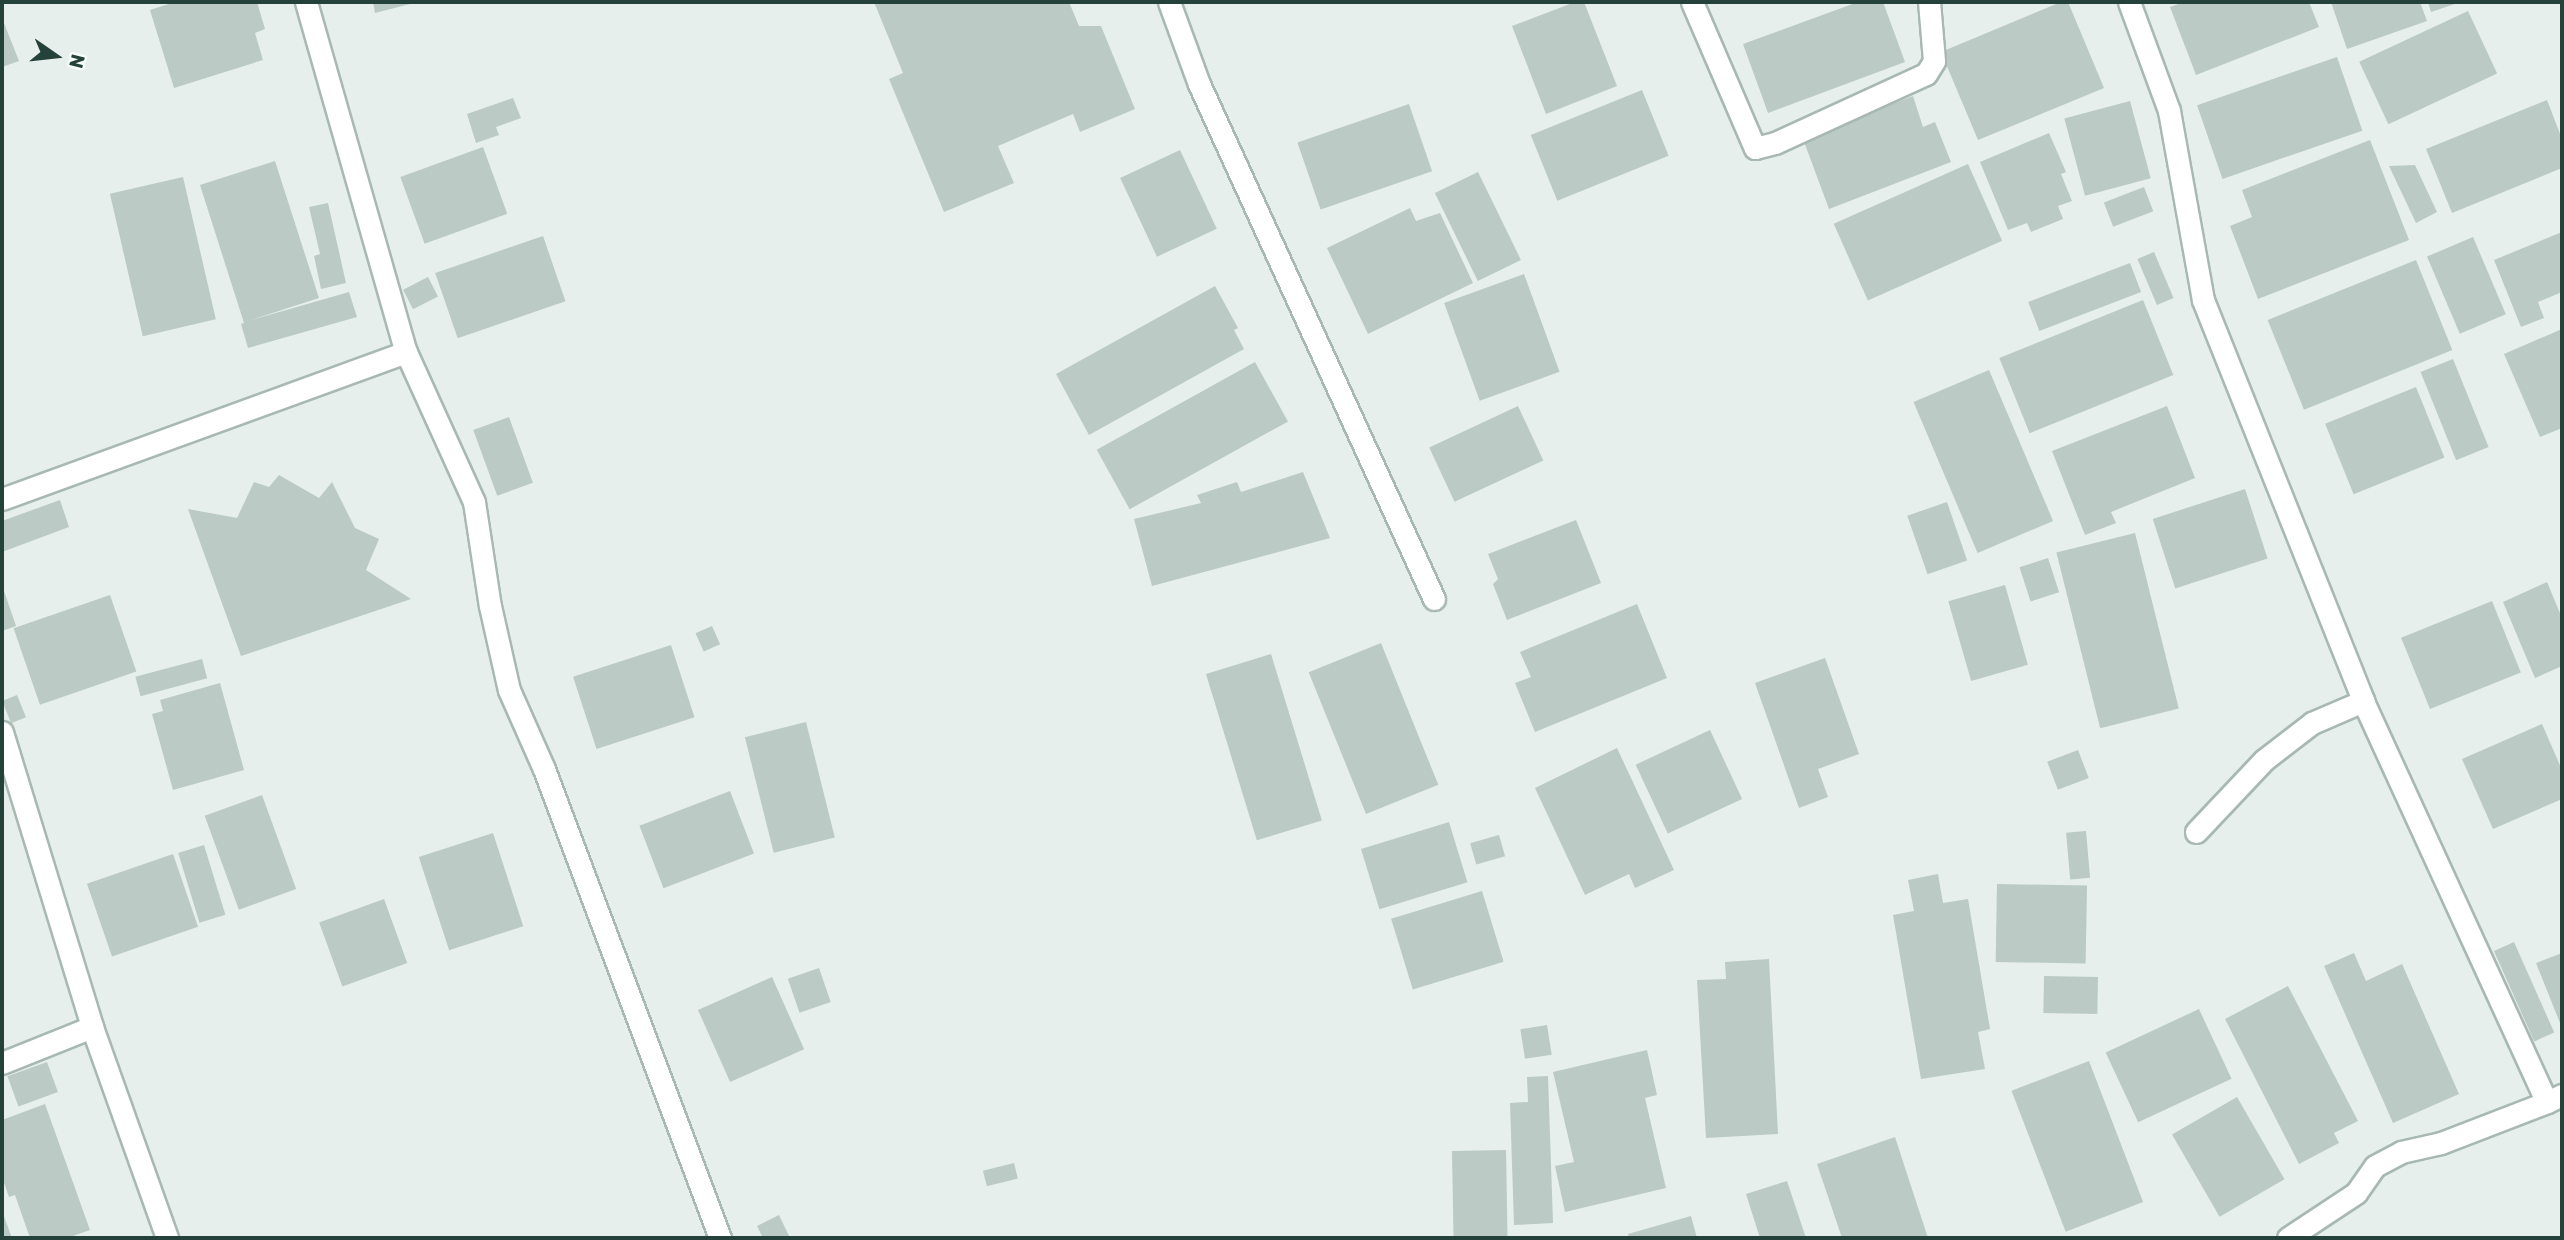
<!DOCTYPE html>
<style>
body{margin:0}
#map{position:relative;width:2564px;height:1240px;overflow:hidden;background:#e6efeb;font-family:Rubik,sans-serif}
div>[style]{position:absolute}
.building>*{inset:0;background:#bbcac4;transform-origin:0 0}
.roads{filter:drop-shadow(2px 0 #a8b8b2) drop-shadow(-2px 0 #a8b8b2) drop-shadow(0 2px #a8b8b2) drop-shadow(0 -2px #a8b8b2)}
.street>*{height:21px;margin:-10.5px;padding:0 10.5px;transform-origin:10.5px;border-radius:10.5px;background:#fff}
span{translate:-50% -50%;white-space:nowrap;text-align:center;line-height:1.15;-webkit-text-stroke:5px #f7fbf9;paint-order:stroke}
.frame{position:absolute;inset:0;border:4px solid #24423a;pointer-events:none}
.north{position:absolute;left:21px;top:21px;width:70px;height:70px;-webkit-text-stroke:5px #f7fbf9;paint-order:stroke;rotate:104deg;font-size:19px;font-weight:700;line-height:28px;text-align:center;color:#24423a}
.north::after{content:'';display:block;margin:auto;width:24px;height:32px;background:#24423a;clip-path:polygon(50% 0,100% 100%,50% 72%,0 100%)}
</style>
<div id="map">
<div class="building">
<i style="clip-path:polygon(175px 2px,257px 2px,265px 29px,255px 33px,263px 60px,174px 88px,150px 10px)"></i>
<i style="clip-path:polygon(373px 2px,414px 2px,414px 3px,375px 13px)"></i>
<i style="clip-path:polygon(874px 2px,1069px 2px,1079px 26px,1101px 26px,1135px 109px,1080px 132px,1073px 114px,998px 146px,1014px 183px,944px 212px,889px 79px,903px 73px)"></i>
<i style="clip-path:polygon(1575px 2px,1584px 2px,1617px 86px,1546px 114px,1512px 26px)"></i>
<i style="clip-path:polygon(1858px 2px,1883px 2px,1905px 62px,1768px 113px,1743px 44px)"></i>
<i style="clip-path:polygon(2061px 2px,2068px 2px,2104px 88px,1978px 140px,1941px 52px)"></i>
<i style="clip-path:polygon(2184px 2px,2309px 2px,2319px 27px,2196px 75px,2170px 7px)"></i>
<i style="clip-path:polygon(2331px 2px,2420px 2px,2427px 21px,2347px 49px)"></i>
<i style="clip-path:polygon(2428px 2px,2461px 2px,2431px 12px)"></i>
<i style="left:2468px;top:11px;width:69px;height:120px;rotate:65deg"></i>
<i style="clip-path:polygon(2px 18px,19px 61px,2px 67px)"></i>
<i style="left:2337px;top:57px;width:78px;height:148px;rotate:71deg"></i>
<i style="left:1642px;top:90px;width:71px;height:120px;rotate:68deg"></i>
<i style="clip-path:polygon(1913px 96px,1923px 127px,1935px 122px,1951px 162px,1829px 209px,1803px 139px)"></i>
<i style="clip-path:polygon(513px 98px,521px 118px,496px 127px,499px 135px,476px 143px,467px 114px)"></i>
<i style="clip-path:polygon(2547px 100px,2562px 139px,2562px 168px,2452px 213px,2426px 149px)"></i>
<i style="left:2130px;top:101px;width:80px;height:68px;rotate:75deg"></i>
<i style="left:1409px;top:104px;width:71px;height:118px;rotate:71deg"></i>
<i style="clip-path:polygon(2049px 133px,2066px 172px,2061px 174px,2072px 201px,2058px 206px,2063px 219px,2031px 232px,2027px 223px,2008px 230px,1980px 162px)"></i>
<i style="clip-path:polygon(2370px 140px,2409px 240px,2258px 299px,2230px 226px,2252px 217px,2242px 190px)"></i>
<i style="left:483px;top:147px;width:71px;height:88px;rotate:70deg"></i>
<i style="left:1180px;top:150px;width:87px;height:66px;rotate:65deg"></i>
<i style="clip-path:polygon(275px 161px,319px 298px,248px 321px,349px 292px,357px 317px,248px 348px,241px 324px,244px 323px,200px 185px)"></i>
<i style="left:1968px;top:164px;width:84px;height:147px;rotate:66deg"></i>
<i style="clip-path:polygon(2415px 165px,2437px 212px,2416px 223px,2389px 166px)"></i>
<i style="left:1478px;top:172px;width:98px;height:48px;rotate:64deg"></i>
<i style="left:183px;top:177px;width:146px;height:75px;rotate:77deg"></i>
<i style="left:2144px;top:187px;width:26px;height:43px;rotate:69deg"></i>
<i style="clip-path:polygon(328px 203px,346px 283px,321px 289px,314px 256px,320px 254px,309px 207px)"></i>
<i style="clip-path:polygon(1410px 208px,1416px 221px,1440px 213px,1473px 283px,1368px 334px,1327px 248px)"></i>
<i style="clip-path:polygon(2562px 232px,2562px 292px,2538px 302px,2544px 318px,2521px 327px,2494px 260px)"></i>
<i style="left:543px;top:236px;width:69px;height:114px;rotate:71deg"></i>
<i style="left:2473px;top:237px;width:84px;height:50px;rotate:67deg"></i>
<i style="left:2154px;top:252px;width:50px;height:18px;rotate:67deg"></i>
<i style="left:2416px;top:260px;width:97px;height:160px;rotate:68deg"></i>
<i style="left:2130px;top:263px;width:31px;height:109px;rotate:69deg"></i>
<i style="left:1524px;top:274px;width:104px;height:85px;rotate:70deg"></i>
<i style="left:428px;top:277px;width:22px;height:28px;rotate:63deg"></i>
<i style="clip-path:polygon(1215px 286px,1238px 328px,1234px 330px,1244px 349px,1089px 435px,1056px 374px)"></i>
<i style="left:2143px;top:300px;width:81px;height:155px;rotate:68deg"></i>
<i style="clip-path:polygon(2562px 329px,2562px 428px,2540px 437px,2504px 354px)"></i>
<i style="left:2453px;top:359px;width:95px;height:35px;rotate:68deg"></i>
<i style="left:1255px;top:362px;width:68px;height:181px;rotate:61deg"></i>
<i style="left:1989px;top:370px;width:164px;height:82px;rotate:67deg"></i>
<i style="left:2416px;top:387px;width:76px;height:98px;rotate:68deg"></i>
<i style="left:1518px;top:406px;width:60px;height:98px;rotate:65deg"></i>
<i style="clip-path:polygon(2167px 406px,2195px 478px,2111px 512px,2116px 523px,2085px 535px,2052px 451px)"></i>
<i style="left:509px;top:417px;width:70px;height:38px;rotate:70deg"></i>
<i style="clip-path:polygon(1303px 472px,1330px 538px,1152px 586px,1134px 519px,1201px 503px,1197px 495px,1237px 482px,1241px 492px)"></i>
<i style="clip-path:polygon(279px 475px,319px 498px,332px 482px,355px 528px,379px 539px,366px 570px,411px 599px,241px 656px,188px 509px,237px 518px,254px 482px,269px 487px)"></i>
<i style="left:2245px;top:489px;width:73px;height:97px;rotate:72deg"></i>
<i style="clip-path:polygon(60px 500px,69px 527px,2px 552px,2px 521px)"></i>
<i style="left:1947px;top:502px;width:62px;height:42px;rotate:71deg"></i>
<i style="clip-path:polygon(1576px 520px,1601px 583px,1507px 620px,1493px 584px,1498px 579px,1488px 554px)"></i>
<i style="left:2135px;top:533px;width:181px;height:81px;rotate:76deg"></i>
<i style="left:2048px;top:558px;width:36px;height:30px;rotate:72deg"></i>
<i style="clip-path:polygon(2547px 582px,2562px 618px,2562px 666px,2535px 678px,2503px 602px)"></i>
<i style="clip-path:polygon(2px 585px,16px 626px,2px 631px)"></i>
<i style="left:2005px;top:585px;width:83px;height:59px;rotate:74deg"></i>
<i style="left:110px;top:595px;width:81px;height:102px;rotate:71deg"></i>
<i style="left:2492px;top:601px;width:77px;height:98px;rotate:68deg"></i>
<i style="clip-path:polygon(1637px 604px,1667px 678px,1535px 732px,1515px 683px,1531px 677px,1520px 652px)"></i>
<i style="left:712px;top:626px;width:20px;height:18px;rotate:66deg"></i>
<i style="left:1381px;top:643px;width:153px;height:78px;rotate:68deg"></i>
<i style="left:671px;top:645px;width:76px;height:103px;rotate:72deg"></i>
<i style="left:1271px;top:654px;width:174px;height:68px;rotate:73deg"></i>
<i style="clip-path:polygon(1825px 658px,1859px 754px,1818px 769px,1828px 797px,1799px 808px,1755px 683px)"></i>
<i style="left:202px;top:659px;width:20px;height:69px;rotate:75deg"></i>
<i style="clip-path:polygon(220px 683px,244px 770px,173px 790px,152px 714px,163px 711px,160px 700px)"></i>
<i style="left:17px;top:695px;width:24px;height:16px;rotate:68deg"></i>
<i style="left:806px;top:722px;width:119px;height:63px;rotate:76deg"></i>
<i style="clip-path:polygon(2542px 724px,2562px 770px,2562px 799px,2493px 829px,2462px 759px)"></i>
<i style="left:1710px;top:730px;width:76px;height:82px;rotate:65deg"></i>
<i style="clip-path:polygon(1617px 748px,1674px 870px,1635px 888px,1629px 874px,1585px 895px,1535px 788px)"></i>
<i style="left:2078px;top:750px;width:30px;height:33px;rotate:69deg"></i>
<i style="left:730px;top:791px;width:67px;height:97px;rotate:69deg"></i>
<i style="left:262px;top:795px;width:100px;height:61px;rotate:70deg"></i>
<i style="left:1449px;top:822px;width:63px;height:92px;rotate:73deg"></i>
<i style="left:2086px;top:831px;width:47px;height:20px;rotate:85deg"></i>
<i style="left:493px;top:833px;width:98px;height:78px;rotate:72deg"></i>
<i style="left:1499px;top:835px;width:22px;height:30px;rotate:74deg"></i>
<i style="left:204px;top:845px;width:73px;height:27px;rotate:73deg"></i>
<i style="left:173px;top:854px;width:77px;height:91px;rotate:71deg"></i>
<i style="clip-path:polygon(1938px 874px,1943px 903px,1968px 899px,1990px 1029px,1978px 1032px,1985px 1069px,1921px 1079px,1893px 915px,1914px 911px,1908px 880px)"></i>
<i style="left:1997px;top:884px;width:90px;height:78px;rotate:1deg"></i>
<i style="left:1482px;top:891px;width:74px;height:95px;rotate:73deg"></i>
<i style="left:384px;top:899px;width:68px;height:69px;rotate:70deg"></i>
<i style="left:2514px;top:942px;width:99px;height:22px;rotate:66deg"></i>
<i style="clip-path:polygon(2354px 953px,2366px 981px,2402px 964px,2459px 1094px,2393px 1123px,2324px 966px)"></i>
<i style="clip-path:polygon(2562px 953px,2562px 1028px,2536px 963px)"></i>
<i style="clip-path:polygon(1769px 959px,1778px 1134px,1706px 1138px,1697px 980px,1726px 979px,1725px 962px)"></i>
<i style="left:819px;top:968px;width:36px;height:33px;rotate:71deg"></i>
<i style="left:2044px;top:976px;width:54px;height:37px;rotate:1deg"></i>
<i style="left:772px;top:977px;width:79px;height:81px;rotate:66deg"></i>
<i style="clip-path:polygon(2288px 986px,2358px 1121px,2334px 1133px,2339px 1143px,2299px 1164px,2225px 1019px)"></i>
<i style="left:2199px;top:1009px;width:77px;height:103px;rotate:65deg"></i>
<i style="left:1547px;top:1025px;width:30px;height:27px;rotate:81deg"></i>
<i style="clip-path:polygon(1647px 1050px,1657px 1095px,1645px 1098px,1666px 1188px,1565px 1212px,1555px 1166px,1574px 1162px,1553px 1072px)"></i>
<i style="left:2089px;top:1061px;width:151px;height:83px;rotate:69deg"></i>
<i style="left:47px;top:1062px;width:32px;height:42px;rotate:70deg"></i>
<i style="clip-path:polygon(1548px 1076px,1553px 1223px,1514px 1225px,1510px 1103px,1528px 1102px,1527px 1077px)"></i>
<i style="left:2237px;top:1097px;width:95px;height:75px;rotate:60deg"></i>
<i style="clip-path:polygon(45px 1104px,90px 1230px,67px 1238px,30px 1238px,15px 1195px,9px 1197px,2px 1177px,2px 1120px)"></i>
<i style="clip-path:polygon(1895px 1137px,1928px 1238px,1842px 1238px,1817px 1164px)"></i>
<i style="left:1506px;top:1150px;width:88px;height:54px;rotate:89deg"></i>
<i style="left:1014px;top:1163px;width:16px;height:32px;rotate:76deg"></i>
<i style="clip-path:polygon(1787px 1181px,1806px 1238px,1760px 1238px,1746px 1194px)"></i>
<i style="clip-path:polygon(2px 1211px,12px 1238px,2px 1238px)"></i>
<i style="clip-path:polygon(779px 1215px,790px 1238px,763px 1238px,757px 1226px)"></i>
<i style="clip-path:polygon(1691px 1216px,1697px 1238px,1629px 1238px,1628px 1234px)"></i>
</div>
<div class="roads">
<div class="street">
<i style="left:306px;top:2px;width:364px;rotate:74.1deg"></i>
<i style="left:406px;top:352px;width:165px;rotate:65.6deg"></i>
<i style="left:474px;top:502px;width:105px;rotate:81.3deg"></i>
<i style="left:490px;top:606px;width:86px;rotate:77.3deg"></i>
<i style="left:509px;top:690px;width:86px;rotate:66.1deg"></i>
<i style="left:544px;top:769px;width:501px;rotate:69.43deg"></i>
<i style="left:1169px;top:2px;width:87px;rotate:69.9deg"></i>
<i style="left:1199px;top:84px;width:566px;rotate:65.47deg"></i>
<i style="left:1692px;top:2px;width:159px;rotate:66.7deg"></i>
<i style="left:1755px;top:148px;width:21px;rotate:-14deg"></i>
<i style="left:1775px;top:143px;width:166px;rotate:-24.6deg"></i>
<i style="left:1926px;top:74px;width:15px;rotate:-58deg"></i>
<i style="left:1934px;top:61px;width:59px;rotate:-94.8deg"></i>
<i style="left:2129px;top:2px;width:116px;rotate:69.8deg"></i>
<i style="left:2169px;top:111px;width:192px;rotate:79.8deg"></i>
<i style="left:2203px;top:300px;width:432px;rotate:68.2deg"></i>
<i style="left:2363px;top:701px;width:441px;rotate:65.4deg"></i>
<i style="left:2547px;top:1102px;width:17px;rotate:-25deg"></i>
<i style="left:2px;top:499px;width:430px;rotate:-20deg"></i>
<i style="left:2px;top:732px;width:308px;rotate:73deg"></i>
<i style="left:92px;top:1027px;width:224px;rotate:70.4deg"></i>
<i style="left:2196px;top:832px;width:99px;rotate:-46.6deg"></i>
<i style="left:2264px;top:760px;width:61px;rotate:-37.6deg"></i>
<i style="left:2312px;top:723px;width:56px;rotate:-23.3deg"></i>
<i style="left:2px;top:1063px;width:97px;rotate:-21.8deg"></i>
<i style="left:2288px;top:1238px;width:82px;rotate:-33.5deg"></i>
<i style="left:2356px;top:1193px;width:33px;rotate:-55deg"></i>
<i style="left:2375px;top:1166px;width:30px;rotate:-28deg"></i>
<i style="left:2401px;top:1152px;width:41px;rotate:-12.7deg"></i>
<i style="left:2441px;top:1143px;width:114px;rotate:-21.1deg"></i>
</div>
</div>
<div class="frame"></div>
<div class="north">N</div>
</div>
